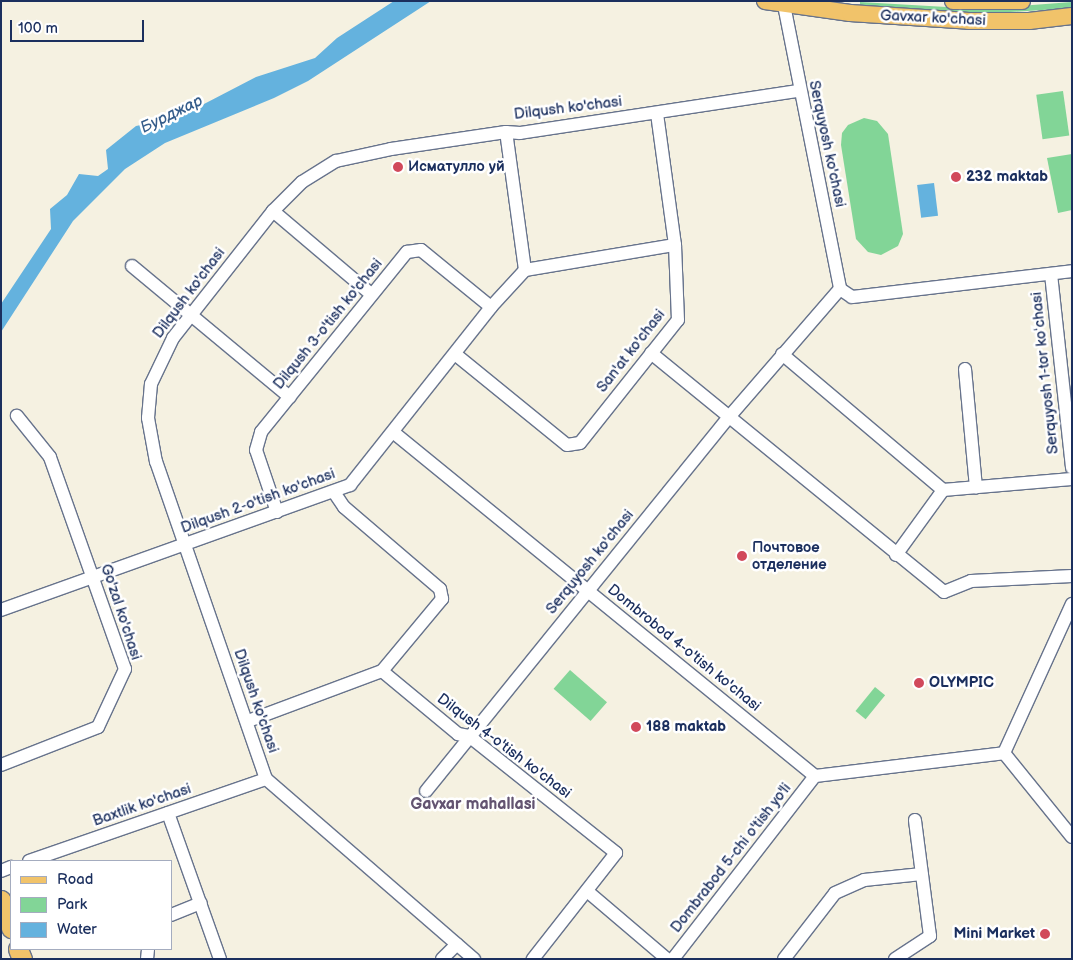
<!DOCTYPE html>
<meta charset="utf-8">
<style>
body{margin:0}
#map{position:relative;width:1073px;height:960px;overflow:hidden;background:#f5f1e1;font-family:"Balsamiq Sans",sans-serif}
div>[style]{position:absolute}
.green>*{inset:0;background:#82d597;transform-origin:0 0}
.water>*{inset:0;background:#64b2de;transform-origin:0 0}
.roads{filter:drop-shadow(1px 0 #67738c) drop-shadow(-1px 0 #67738c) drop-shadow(0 1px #67738c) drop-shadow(0 -1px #67738c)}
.minor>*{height:12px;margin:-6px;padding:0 6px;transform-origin:6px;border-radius:6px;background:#fff}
.major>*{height:16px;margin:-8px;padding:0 8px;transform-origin:8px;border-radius:8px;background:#f1c36a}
.highway>*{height:19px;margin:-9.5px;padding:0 9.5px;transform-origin:9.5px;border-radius:9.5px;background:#f1c36a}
.dots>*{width:14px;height:14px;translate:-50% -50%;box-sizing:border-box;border:2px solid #fff;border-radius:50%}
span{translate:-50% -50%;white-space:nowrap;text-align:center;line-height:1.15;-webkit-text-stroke:5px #fff;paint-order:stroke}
.street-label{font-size:15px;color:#1b2f5e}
.poi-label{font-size:15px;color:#1b2f5e;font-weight:700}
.left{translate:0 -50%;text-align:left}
.right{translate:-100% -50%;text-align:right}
.water-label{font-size:16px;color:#355d8b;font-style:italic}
.neighbourhood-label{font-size:16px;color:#635471;font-weight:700}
.frame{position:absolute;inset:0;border:2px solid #1b2f5e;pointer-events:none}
.legend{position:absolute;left:10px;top:860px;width:162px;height:90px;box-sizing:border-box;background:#fff;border:1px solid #a4acbf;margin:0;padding:6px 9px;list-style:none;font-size:15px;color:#1b2f5e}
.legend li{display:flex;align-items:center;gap:10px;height:25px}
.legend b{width:25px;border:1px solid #a4acbf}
.scale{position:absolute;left:10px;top:20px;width:134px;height:22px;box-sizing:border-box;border:2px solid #1b2f5e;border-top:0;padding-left:6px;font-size:15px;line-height:18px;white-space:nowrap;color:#1b2f5e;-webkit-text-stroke:4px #fff;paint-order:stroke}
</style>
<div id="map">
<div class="green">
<i style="clip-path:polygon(860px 2px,981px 9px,1072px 2px,1072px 8px,981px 14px,860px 7px)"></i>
<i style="left:1063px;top:91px;width:45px;height:27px;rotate:82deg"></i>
<i style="clip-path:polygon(864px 118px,877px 121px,888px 134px,903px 234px,898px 246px,881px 255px,868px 252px,856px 239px,841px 145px,842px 133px,848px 125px)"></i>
<i style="clip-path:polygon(1072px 154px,1072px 210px,1058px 213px,1047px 158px)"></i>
<i style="left:570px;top:670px;width:49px;height:25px;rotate:41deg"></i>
<i style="left:875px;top:687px;width:13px;height:31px;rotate:39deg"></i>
</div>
<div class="water">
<i style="clip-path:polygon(394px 1px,431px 1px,308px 81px,274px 98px,165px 143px,125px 169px,73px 221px,1px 332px,1px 304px,51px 229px,50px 209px,67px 195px,79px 174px,98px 176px,108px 169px,106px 150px,136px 126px,179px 117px,256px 77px,315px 58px,337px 38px)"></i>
<i style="left:934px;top:183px;width:33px;height:17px;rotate:83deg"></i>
</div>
<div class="roads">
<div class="minor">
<i style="left:784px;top:5px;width:289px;rotate:78.8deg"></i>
<i style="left:273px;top:211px;width:128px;rotate:40.3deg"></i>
<i style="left:132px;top:266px;width:205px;rotate:39.7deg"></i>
<i style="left:525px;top:270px;width:152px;rotate:-9.5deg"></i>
<i style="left:1051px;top:274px;width:195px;rotate:83.8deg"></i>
<i style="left:651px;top:353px;width:378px;rotate:39.2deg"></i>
<i style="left:944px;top:592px;width:29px;rotate:-22deg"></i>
<i style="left:971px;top:581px;width:101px;rotate:-2.8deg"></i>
<i style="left:455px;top:354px;width:144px;rotate:39.1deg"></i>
<i style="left:567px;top:445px;width:13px;rotate:-9deg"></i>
<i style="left:580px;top:443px;width:157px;rotate:-51.5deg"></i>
<i style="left:678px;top:320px;width:75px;rotate:-92.3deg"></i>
<i style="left:675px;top:245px;width:133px;rotate:-97.8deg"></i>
<i style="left:782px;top:354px;width:211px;rotate:40.2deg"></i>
<i style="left:965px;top:369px;width:119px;rotate:84.7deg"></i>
<i style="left:393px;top:432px;width:544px;rotate:39.19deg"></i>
<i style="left:277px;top:512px;width:65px;rotate:-108.7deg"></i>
<i style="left:256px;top:450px;width:19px;rotate:-74deg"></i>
<i style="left:261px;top:432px;width:232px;rotate:-51deg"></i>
<i style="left:407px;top:252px;width:14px;rotate:-8deg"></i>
<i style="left:421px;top:250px;width:90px;rotate:39.2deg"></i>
<i style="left:896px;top:555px;width:80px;rotate:-54.1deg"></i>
<i style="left:943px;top:490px;width:129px;rotate:-4.9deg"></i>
<i style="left:1px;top:610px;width:371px;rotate:-19.7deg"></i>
<i style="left:350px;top:485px;width:227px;rotate:-51.6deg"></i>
<i style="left:491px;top:307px;width:50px;rotate:-47.4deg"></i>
<i style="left:525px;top:270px;width:139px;rotate:-97.8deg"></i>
<i style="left:382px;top:671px;width:99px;rotate:39.7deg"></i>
<i style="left:458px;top:734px;width:11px;rotate:10deg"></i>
<i style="left:469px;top:736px;width:188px;rotate:38.5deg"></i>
<i style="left:616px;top:853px;width:135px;rotate:128.1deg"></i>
<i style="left:248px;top:721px;width:143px;rotate:-20.5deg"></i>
<i style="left:382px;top:671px;width:94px;rotate:-50.2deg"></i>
<i style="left:442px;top:599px;width:10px;rotate:-101deg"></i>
<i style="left:440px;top:589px;width:126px;rotate:-139.5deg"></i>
<i style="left:344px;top:507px;width:18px;rotate:-124deg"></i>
<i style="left:1004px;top:753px;width:164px;rotate:-65.5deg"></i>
<i style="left:1004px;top:753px;width:108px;rotate:51deg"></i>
<i style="left:1px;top:765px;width:104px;rotate:-21.4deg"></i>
<i style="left:98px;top:727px;width:64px;rotate:-65deg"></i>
<i style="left:125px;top:669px;width:225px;rotate:-109.5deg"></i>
<i style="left:50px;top:457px;width:53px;rotate:-128.8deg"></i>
<i style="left:815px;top:776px;width:190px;rotate:-6.9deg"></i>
<i style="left:426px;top:791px;width:481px;rotate:-51deg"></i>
<i style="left:729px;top:417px;width:169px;rotate:-49.1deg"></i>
<i style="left:840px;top:289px;width:14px;rotate:34deg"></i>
<i style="left:852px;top:297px;width:222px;rotate:-6.7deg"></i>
<i style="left:168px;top:813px;width:155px;rotate:70.4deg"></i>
<i style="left:29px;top:861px;width:251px;rotate:-19.1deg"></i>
<i style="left:1px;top:871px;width:11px;rotate:-22deg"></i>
<i style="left:587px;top:891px;width:105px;rotate:40.4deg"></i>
<i style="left:171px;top:915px;width:32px;rotate:-22deg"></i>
<i style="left:147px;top:959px;width:10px;rotate:-84deg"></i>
<i style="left:442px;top:959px;width:21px;rotate:-45deg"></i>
<i style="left:474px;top:959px;width:275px;rotate:-139.1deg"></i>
<i style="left:266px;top:779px;width:336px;rotate:-109.1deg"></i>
<i style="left:156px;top:462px;width:45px;rotate:-100.3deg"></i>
<i style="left:148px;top:418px;width:34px;rotate:-85deg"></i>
<i style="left:151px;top:384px;width:51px;rotate:-64.4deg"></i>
<i style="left:173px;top:338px;width:162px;rotate:-51.8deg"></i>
<i style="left:273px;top:211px;width:41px;rotate:-45deg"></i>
<i style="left:302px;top:182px;width:40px;rotate:-32deg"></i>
<i style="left:336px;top:161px;width:56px;rotate:-12.3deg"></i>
<i style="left:391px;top:149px;width:116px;rotate:-8.4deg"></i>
<i style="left:506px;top:132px;width:14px;rotate:4deg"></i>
<i style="left:520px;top:133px;width:282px;rotate:-8.6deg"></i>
<i style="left:673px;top:959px;width:232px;rotate:-52.2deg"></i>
<i style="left:784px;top:959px;width:83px;rotate:-52.3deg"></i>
<i style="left:835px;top:893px;width:32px;rotate:-24deg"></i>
<i style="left:864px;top:880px;width:58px;rotate:-5.9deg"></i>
<i style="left:895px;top:959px;width:42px;rotate:-33.3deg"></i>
<i style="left:930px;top:936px;width:117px;rotate:-97.4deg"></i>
</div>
<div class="major">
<i style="left:765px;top:1px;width:86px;rotate:8deg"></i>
<i style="left:850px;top:13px;width:119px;rotate:3.8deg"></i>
<i style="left:969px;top:21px;width:60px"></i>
<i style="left:1029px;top:21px;width:43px;rotate:-6.6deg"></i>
<i style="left:953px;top:1px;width:69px"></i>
</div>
<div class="highway">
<i style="left:1px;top:900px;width:30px;rotate:70deg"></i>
<i style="left:18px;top:949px;width:11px;rotate:68deg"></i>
</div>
</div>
<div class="dots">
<i style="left:398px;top:167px;background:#d1495b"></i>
<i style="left:956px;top:177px;background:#d1495b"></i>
<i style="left:742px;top:556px;background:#d1495b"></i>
<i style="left:919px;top:683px;background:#d1495b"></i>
<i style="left:636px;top:727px;background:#d1495b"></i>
<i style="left:1045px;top:934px;background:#d1495b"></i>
</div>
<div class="street-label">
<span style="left:933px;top:18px;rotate:3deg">Gavxar ko'chasi</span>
<span style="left:568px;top:108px;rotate:-7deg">Dilqush ko'chasi</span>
<span style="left:827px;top:144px;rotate:78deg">Serquyosh ko'chasi</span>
<span style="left:189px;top:293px;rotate:-53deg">Dilqush ko'chasi</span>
<span style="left:328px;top:324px;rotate:-51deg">Dilqush 3-o'tish ko'chasi</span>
<span style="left:631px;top:351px;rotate:-52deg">San'at ko'chasi</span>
<span style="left:1045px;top:373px;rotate:-96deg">Serquyosh 1-tor koʻchasi</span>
<span style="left:258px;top:501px;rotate:-20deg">Dilqush 2-o'tish ko'chasi</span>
<span style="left:590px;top:562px;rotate:-51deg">Serquyosh ko'chasi</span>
<span style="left:121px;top:612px;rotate:72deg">Go'zal ko'chasi</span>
<span style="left:684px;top:648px;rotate:39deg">Dombrobod 4-o'tish ko'chasi</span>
<span style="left:256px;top:701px;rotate:71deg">Dilqush ko'chasi</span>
<span style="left:504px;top:746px;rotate:37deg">Dilqush 4-o'tish ko'chasi</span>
<span style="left:142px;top:805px;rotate:-19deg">Baxtlik ko'chasi</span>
<span style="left:731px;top:858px;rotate:-52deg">Dombrabod 5-chi o'tish yo'li</span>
</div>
<div class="poi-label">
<span class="left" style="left:408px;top:167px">Исматулло уй</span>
<span class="left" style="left:966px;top:177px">232 maktab</span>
<span class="left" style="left:752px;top:556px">Почтовое<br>отделение</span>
<span class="left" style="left:929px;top:683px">OLYMPIC</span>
<span class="left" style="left:646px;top:727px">188 maktab</span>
<span class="right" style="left:1035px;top:934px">Mini Market</span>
</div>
<div class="water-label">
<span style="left:172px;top:115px;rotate:-26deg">Бурджар</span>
</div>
<div class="neighbourhood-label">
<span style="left:473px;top:805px">Gavxar mahallasi</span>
</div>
<div class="frame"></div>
<ul class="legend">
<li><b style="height:6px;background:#f1c36a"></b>Road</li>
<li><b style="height:14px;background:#82d597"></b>Park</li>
<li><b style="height:14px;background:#64b2de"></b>Water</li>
</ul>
<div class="scale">100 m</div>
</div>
